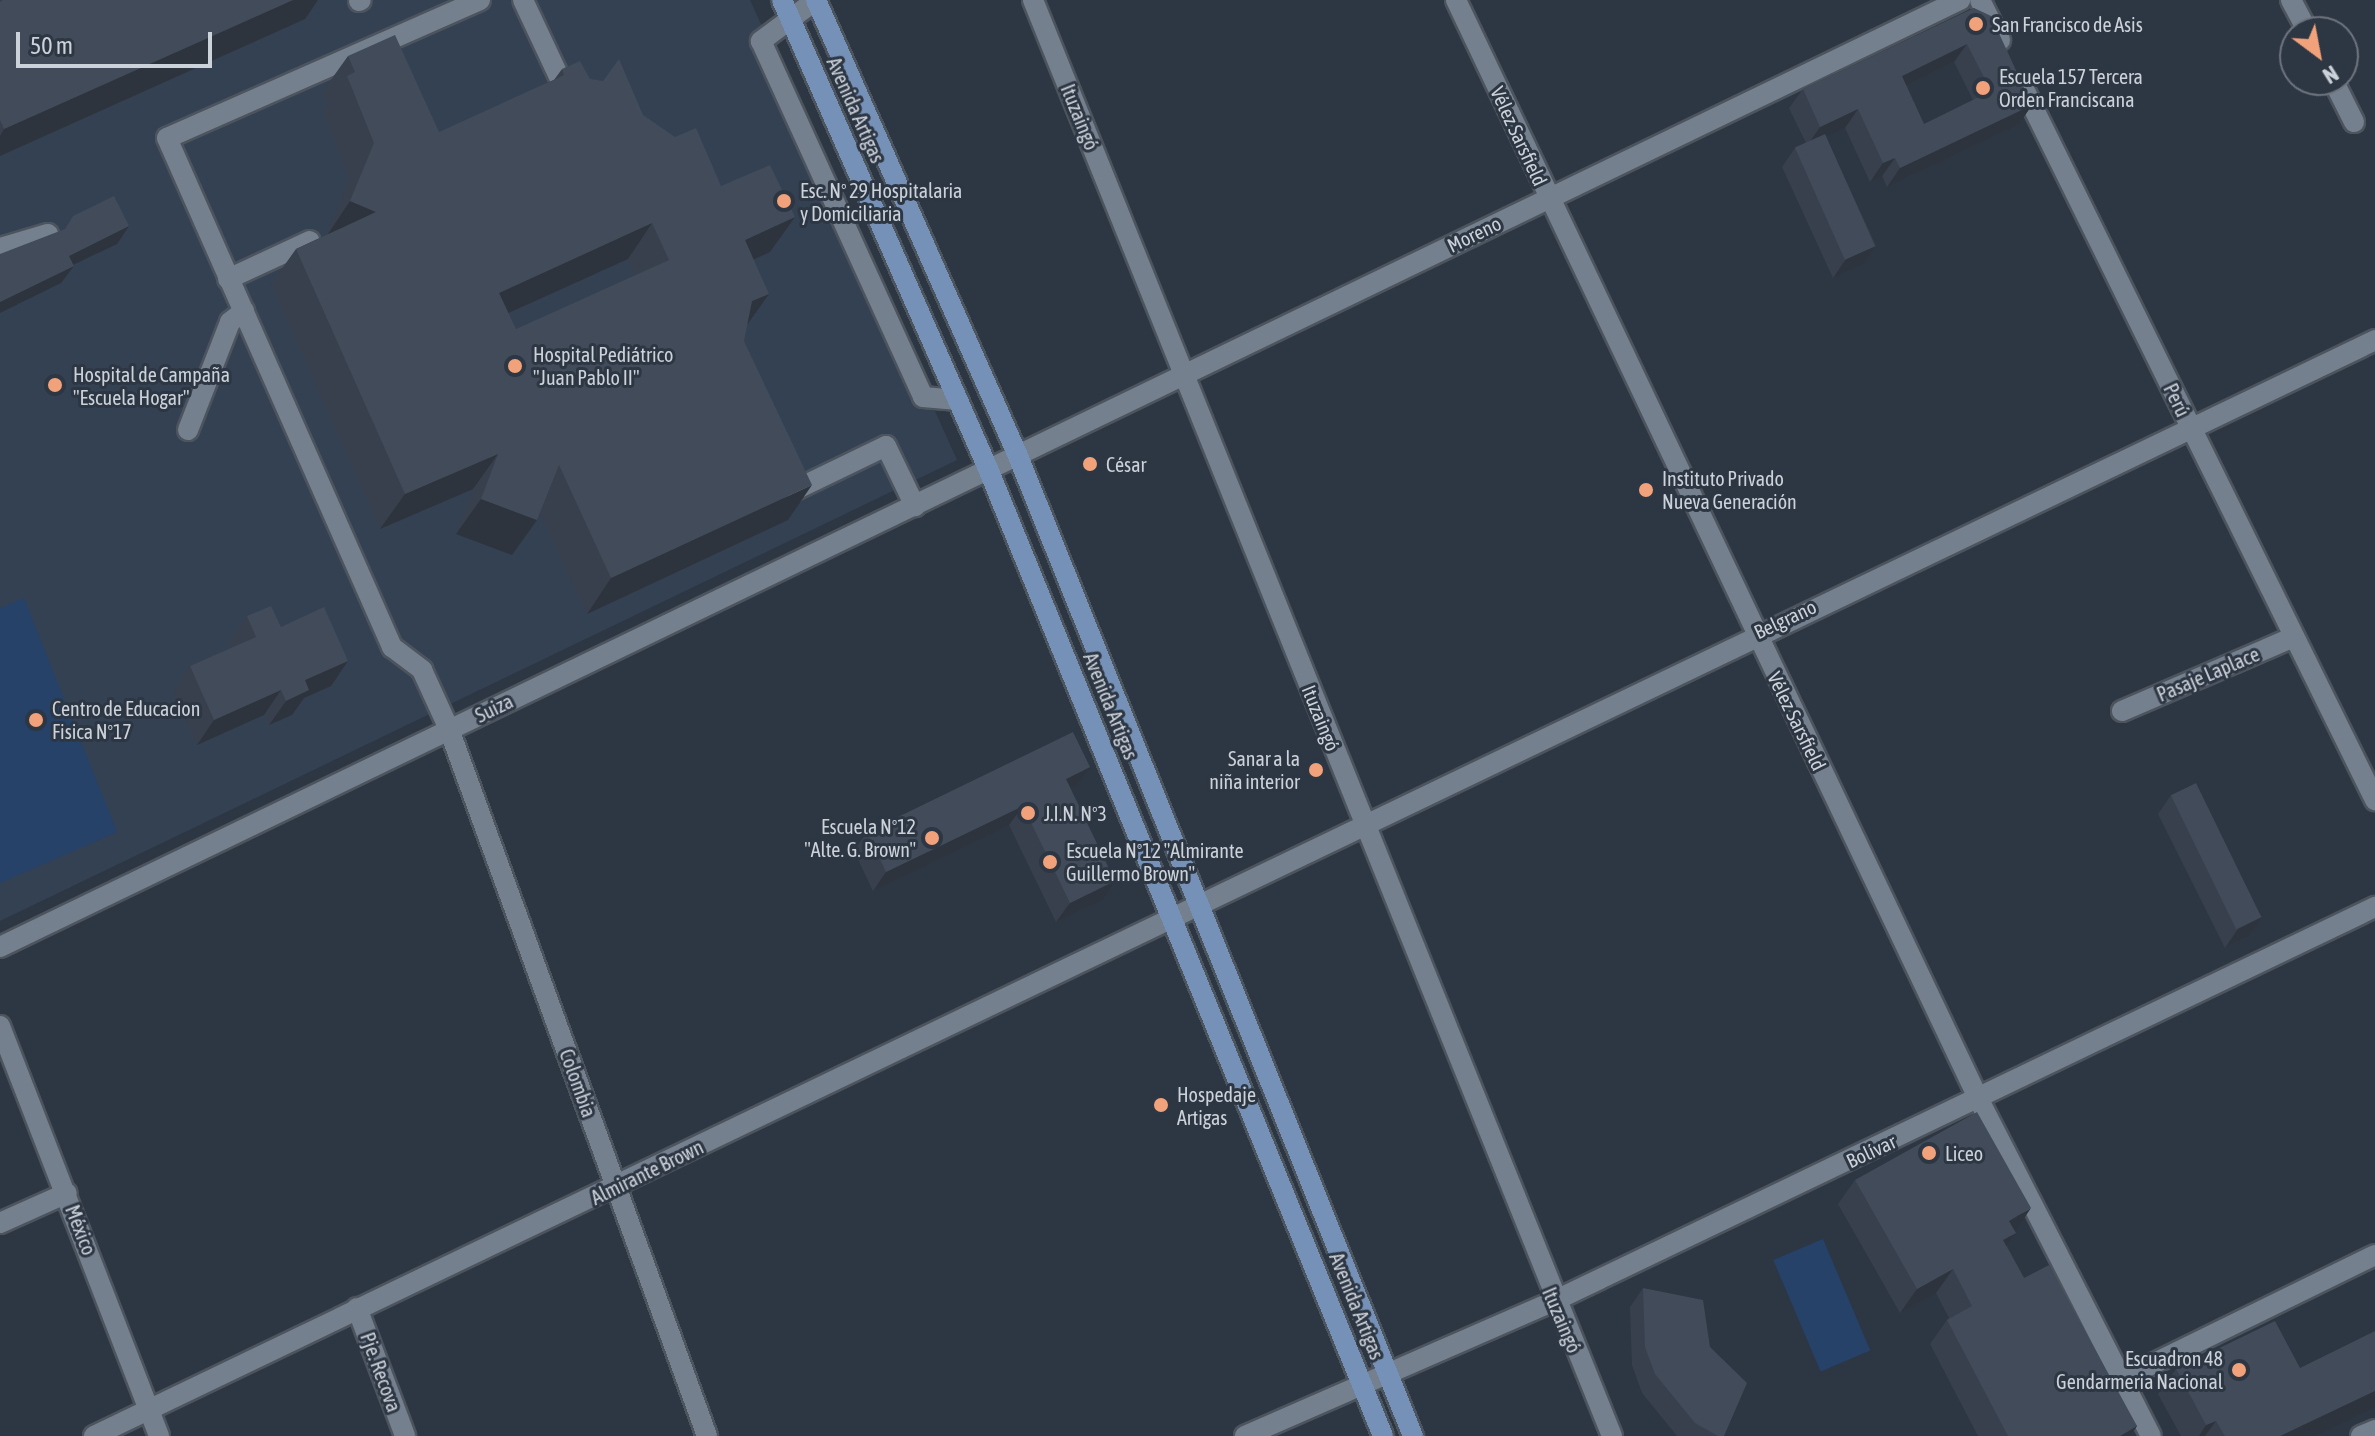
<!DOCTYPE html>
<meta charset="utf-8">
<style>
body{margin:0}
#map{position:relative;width:2375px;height:1436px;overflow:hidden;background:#2d3643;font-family:"Asap Condensed",sans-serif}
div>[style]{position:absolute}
.built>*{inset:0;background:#344153}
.green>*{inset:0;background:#264269;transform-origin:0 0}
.roads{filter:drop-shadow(2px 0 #4c545e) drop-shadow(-2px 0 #4c545e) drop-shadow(0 2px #4c545e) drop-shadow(0 -2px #4c545e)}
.minor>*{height:20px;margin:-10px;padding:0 10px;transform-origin:10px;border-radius:10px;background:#75808f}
.major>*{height:20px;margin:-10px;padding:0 10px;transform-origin:10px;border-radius:10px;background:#7591b7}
.wall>*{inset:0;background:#38404d}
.shaded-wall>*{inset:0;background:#2e343e}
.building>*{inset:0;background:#414b59;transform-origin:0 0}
.dots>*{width:22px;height:22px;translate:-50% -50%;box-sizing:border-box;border:4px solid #2d3643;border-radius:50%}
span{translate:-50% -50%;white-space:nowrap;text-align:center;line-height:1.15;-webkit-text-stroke:6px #2d3643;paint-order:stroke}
.poi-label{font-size:20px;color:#ccd2da}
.left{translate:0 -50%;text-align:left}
.right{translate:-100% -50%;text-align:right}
.street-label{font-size:20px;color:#ccd2da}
.north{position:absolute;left:2279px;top:16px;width:80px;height:80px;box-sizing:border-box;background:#2d3643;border:2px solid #6d747f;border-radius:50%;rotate:148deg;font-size:22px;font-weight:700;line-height:32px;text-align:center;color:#ccd2da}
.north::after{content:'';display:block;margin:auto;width:28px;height:36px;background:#f1a27b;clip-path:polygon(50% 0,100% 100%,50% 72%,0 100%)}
.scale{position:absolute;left:16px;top:32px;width:196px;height:36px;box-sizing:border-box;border:4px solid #ccd2da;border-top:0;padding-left:10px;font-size:24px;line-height:28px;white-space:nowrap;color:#ccd2da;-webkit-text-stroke:6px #2d3643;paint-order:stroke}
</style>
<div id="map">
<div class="built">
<i style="clip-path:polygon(0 0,750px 0,957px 460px,0 921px)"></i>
</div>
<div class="green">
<i style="clip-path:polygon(24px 598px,117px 832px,0 883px,0 608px)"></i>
<i style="left:1823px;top:1239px;width:121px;height:54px;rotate:67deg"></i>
</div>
<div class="roads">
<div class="minor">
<i style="left:480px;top:0;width:342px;rotate:156.2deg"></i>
<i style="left:167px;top:138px;width:557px;rotate:66.15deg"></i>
<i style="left:392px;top:647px;width:38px;rotate:37deg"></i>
<i style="left:422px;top:670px;width:65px;rotate:65.4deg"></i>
<i style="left:449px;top:729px;width:753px;rotate:69.95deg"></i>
<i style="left:523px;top:0;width:108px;rotate:64.9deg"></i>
<i style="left:816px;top:0;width:69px;rotate:143.3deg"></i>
<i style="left:761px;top:41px;width:391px;rotate:65.5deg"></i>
<i style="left:923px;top:397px;width:35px;rotate:5deg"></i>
<i style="left:1033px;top:0;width:1548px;rotate:68.04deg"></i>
<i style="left:1456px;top:0;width:1218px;rotate:64.57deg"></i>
<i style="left:1979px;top:1100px;width:377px;rotate:62.9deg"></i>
<i style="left:1980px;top:0;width:45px;rotate:63.4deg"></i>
<i style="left:2291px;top:0;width:36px;rotate:62deg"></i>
<i style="left:359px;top:1px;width:2px;rotate:-27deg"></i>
<i style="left:2333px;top:80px;width:47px;rotate:63.4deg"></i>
<i style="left:2021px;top:83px;width:800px;rotate:63.72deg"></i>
<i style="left:0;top:248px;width:50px;rotate:-16.3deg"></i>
<i style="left:228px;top:279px;width:90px;rotate:-24.9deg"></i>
<i style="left:188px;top:430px;width:116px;rotate:-68.7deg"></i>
<i style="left:230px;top:322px;width:18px;rotate:-38deg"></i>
<i style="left:795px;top:490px;width:101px;rotate:-25.8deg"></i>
<i style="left:886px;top:446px;width:67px;rotate:64.2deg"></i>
<i style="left:2122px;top:711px;width:187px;rotate:-23.3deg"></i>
<i style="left:0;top:947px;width:2177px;rotate:-25.79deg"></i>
<i style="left:0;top:1026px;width:440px;rotate:68.8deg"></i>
<i style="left:0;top:1223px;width:73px;rotate:-24.1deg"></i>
<i style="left:357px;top:1308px;width:137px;rotate:69.4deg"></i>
<i style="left:2122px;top:1379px;width:282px;rotate:-26.1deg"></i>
<i style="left:94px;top:1436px;width:2531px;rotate:-25.66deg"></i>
<i style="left:1245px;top:1436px;width:337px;rotate:-23.6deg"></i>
<i style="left:1554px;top:1301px;width:911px;rotate:-25.64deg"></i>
<i style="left:2361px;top:1436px;width:15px;rotate:-23deg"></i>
</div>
<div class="major">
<i style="left:782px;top:0;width:514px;rotate:66.27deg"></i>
<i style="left:989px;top:471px;width:1042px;rotate:67.79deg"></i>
<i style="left:816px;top:0;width:499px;rotate:66.1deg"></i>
<i style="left:1018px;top:456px;width:1057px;rotate:68.05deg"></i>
</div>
</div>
<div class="wall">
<i style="clip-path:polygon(0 2px,305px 19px,0 156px)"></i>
<i style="clip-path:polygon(evenodd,1974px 8px,2032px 105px,2019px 124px,1887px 187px,1882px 176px,1870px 182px,1845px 128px,1826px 137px,1876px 246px,1863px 264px,1833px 278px,1782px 167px,1795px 148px,1806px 143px,1789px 108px,1803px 89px,1974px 8px,1954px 62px,1973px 100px,1924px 124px,1906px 86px,1954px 62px)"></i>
<i style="clip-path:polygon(evenodd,348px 56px,439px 132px,554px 80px,562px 69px,590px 79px,643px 115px,721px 186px,770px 252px,754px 260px,769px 294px,747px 325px,744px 341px,788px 520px,587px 614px,540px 513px,537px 520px,512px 555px,456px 534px,473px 489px,380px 529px,271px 284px,296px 249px,326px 235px,349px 179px,323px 111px,328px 103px,323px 91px,348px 56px,628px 259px,635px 275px,516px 329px,509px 313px,628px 259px)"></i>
<i style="clip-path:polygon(247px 616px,281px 627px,348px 661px,331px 686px,304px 698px,292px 715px,269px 725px,264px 715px,197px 745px,173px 691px,190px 666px,232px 648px,229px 641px)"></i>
<i style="clip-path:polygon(1090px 767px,1077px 786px,1071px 789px,1102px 900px,1056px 922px,1009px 825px,873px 891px,854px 851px,867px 832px)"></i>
<i style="clip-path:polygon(2171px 795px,2262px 917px,2249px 936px,2225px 948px,2158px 814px)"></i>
<i style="clip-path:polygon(1855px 1180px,2015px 1232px,2016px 1233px,2007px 1246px,2024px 1278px,2137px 1426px,2130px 1436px,1978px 1436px,1930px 1344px,1947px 1320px,1949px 1318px,1936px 1293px,1900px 1313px,1838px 1204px)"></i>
<i style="clip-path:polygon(1643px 1288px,1710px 1347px,1724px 1436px,1677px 1436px,1642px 1393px,1632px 1365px,1630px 1307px)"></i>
<i style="clip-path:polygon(2176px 1369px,2315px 1436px,2181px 1436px,2158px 1394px)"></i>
</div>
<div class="shaded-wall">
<i style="clip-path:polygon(293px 0,318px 0,305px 19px,0 156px,0 136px,4px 129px)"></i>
<i style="clip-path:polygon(1967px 44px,1954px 62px,1888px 95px,1902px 76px)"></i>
<i style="clip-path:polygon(2032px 105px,2019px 124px,1887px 187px,1900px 168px)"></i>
<i style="clip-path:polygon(1858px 109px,1845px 128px,1807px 146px,1820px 127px)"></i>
<i style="clip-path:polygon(1895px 158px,1882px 176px,1870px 182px,1883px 163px)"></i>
<i style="clip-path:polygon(350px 201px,376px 212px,326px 237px)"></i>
<i style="clip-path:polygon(795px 217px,770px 252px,720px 275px,745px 240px)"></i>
<i style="clip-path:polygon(652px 223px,628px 259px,475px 328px,499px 293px)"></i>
<i style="clip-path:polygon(129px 226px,117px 244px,56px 273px,69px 256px)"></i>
<i style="clip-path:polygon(1876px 246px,1863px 264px,1833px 278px,1846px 259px)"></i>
<i style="clip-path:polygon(74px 266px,61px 283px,0 313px,0 302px)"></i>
<i style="clip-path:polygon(769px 294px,744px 329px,752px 301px)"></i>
<i style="clip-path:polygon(498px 454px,473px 489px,380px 529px,405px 494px)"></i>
<i style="clip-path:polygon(812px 485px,788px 520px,587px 614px,611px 578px)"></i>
<i style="clip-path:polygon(481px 499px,537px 520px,512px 555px,456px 534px)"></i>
<i style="clip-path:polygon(348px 661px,331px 686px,304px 698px,292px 715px,269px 725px,286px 701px,305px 680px)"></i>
<i style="clip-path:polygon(281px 690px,264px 715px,197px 745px,214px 720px)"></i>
<i style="clip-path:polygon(1090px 767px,1077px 786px,1053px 798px,1066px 779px)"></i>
<i style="clip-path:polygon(1023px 806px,1009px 825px,873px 891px,886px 872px)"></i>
<i style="clip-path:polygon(1115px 881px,1102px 900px,1056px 922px,1070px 903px)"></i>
<i style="clip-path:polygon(2262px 917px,2249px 936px,2225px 948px,2238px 929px)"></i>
<i style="clip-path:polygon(2031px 1208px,2015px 1232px,2009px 1221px)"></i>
<i style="clip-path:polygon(2016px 1233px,1999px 1257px,2003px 1240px)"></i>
<i style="clip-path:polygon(1953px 1269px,1936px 1293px,1900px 1313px,1917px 1289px)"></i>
<i style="clip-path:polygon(2375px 1391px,2375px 1407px,2315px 1436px,2280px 1436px)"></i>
<i style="clip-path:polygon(2216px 1421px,2205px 1436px,2199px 1436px,2206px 1425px)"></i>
<i style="clip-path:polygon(2137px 1426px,2130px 1436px,2120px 1436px)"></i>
</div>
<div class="building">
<i style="clip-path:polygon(3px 0,293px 0,4px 129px,0 120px,0 2px)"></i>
<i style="clip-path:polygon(evenodd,1974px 8px,1991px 16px,2032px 105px,1900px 168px,1895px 158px,1883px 163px,1858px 109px,1820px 127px,1803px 89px,1974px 8px,1967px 44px,1991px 91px,1924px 124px,1902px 76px,1967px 44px)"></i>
<i style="clip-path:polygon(evenodd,395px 35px,439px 132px,564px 75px,562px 69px,580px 61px,590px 79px,603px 81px,619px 59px,643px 115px,675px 137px,696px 128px,721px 186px,770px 165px,795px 217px,745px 240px,769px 294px,752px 301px,744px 341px,812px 485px,611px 578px,559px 465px,537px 520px,481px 499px,498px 454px,405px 494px,296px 249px,376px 212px,350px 201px,374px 143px,347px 76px,355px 72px,348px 56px,395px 35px,652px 223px,669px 260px,516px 329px,499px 293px,652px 223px)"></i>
<i style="left:1825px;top:134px;width:123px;height:33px;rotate:66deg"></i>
<i style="clip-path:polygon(114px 196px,129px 226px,69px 256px,74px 266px,0 302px,0 254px,65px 229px,73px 216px)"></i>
<i style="clip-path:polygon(271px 606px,281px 627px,324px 607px,348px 661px,305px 680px,309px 690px,286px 701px,281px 690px,214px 720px,190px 666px,256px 637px,247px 616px)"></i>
<i style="clip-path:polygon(1073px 732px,1090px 767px,1066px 779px,1115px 881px,1070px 903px,1023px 806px,886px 872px,867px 832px)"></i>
<i style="left:2196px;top:783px;width:149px;height:28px;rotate:64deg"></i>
<i style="clip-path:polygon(1977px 1112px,2031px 1208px,2009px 1221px,2016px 1233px,2003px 1240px,2024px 1278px,2049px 1265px,2137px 1426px,2120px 1436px,2008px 1436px,1947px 1320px,1972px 1306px,1953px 1269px,1917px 1289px,1855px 1180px)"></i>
<i style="clip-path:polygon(1643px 1288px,1703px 1300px,1710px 1347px,1747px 1383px,1724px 1436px,1718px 1436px,1695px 1423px,1655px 1374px,1645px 1347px)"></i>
<i style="clip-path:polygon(2275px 1321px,2300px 1368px,2375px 1331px,2375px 1391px,2280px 1436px,2225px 1436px,2216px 1421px,2206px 1425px,2176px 1369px)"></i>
</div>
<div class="dots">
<i style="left:1976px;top:24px;background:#f1a27b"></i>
<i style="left:1983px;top:88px;background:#f1a27b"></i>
<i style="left:784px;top:201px;background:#f1a27b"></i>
<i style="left:515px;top:366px;background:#f1a27b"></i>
<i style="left:55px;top:385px;background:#f1a27b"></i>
<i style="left:1090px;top:464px;background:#f1a27b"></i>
<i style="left:1646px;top:490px;background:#f1a27b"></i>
<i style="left:36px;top:720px;background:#f1a27b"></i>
<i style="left:1316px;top:770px;background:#f1a27b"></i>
<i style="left:1028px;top:813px;background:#f1a27b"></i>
<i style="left:932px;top:838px;background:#f1a27b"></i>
<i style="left:1050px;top:862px;background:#f1a27b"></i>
<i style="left:1161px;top:1105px;background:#f1a27b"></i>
<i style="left:1929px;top:1153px;background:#f1a27b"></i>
<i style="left:2239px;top:1370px;background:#f1a27b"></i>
</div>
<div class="poi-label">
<span class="left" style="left:1992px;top:24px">San Francisco de Asis</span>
<span class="left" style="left:1999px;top:88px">Escuela 157 Tercera<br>Orden Franciscana</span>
<span class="left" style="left:800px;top:202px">Esc. Nº 29 Hospitalaria<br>y Domiciliaria</span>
<span class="left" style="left:533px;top:366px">Hospital Pediátrico<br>"Juan Pablo II"</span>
<span class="left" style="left:73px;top:386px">Hospital de Campaña<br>"Escuela Hogar"</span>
<span class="left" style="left:1106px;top:464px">César</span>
<span class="left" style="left:1662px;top:490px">Instituto Privado<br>Nueva Generación</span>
<span class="left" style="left:52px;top:720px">Centro de Educacion<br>Fisica Nº17</span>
<span class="right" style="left:1300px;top:770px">Sanar a la<br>niña interior</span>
<span class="left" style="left:1044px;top:813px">J.I.N. Nº3</span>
<span class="right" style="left:916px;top:838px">Escuela Nº12<br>"Alte. G. Brown"</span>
<span class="left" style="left:1066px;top:862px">Escuela Nº12 "Almirante<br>Guillermo Brown"</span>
<span class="left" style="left:1177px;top:1106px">Hospedaje<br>Artigas</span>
<span class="left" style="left:1945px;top:1153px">Liceo</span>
<span class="right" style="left:2223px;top:1370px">Escuadron 48<br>Gendarmeria Nacional</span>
</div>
<div class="street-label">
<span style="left:856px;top:110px;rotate:66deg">Avenida Artigas</span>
<span style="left:1080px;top:117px;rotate:68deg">Ituzaingó</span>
<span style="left:1519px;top:136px;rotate:65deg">Vélez Sarsfield</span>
<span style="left:1474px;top:234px;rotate:-26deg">Moreno</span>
<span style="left:2177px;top:400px;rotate:64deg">Perú</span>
<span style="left:1785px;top:619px;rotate:-25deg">Belgrano</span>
<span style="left:2208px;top:674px;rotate:-23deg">Pasaje Laplace</span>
<span style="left:1111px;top:706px;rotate:68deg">Avenida Artigas</span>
<span style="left:494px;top:708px;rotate:-26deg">Suiza</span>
<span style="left:1321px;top:718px;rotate:68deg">Ituzaingó</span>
<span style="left:1797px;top:721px;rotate:64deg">Vélez Sarsfield</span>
<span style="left:578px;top:1083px;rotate:70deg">Colombia</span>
<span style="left:1871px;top:1151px;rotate:-25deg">Bolívar</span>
<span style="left:647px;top:1172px;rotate:-26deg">Almirante Brown</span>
<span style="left:81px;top:1230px;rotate:69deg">México</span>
<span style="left:1357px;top:1306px;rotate:68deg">Avenida Artigas</span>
<span style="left:1562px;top:1320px;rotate:67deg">Ituzaingó</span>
<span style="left:381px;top:1372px;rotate:70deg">Pje. Recova</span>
</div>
<div class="north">N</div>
<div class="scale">50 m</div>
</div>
